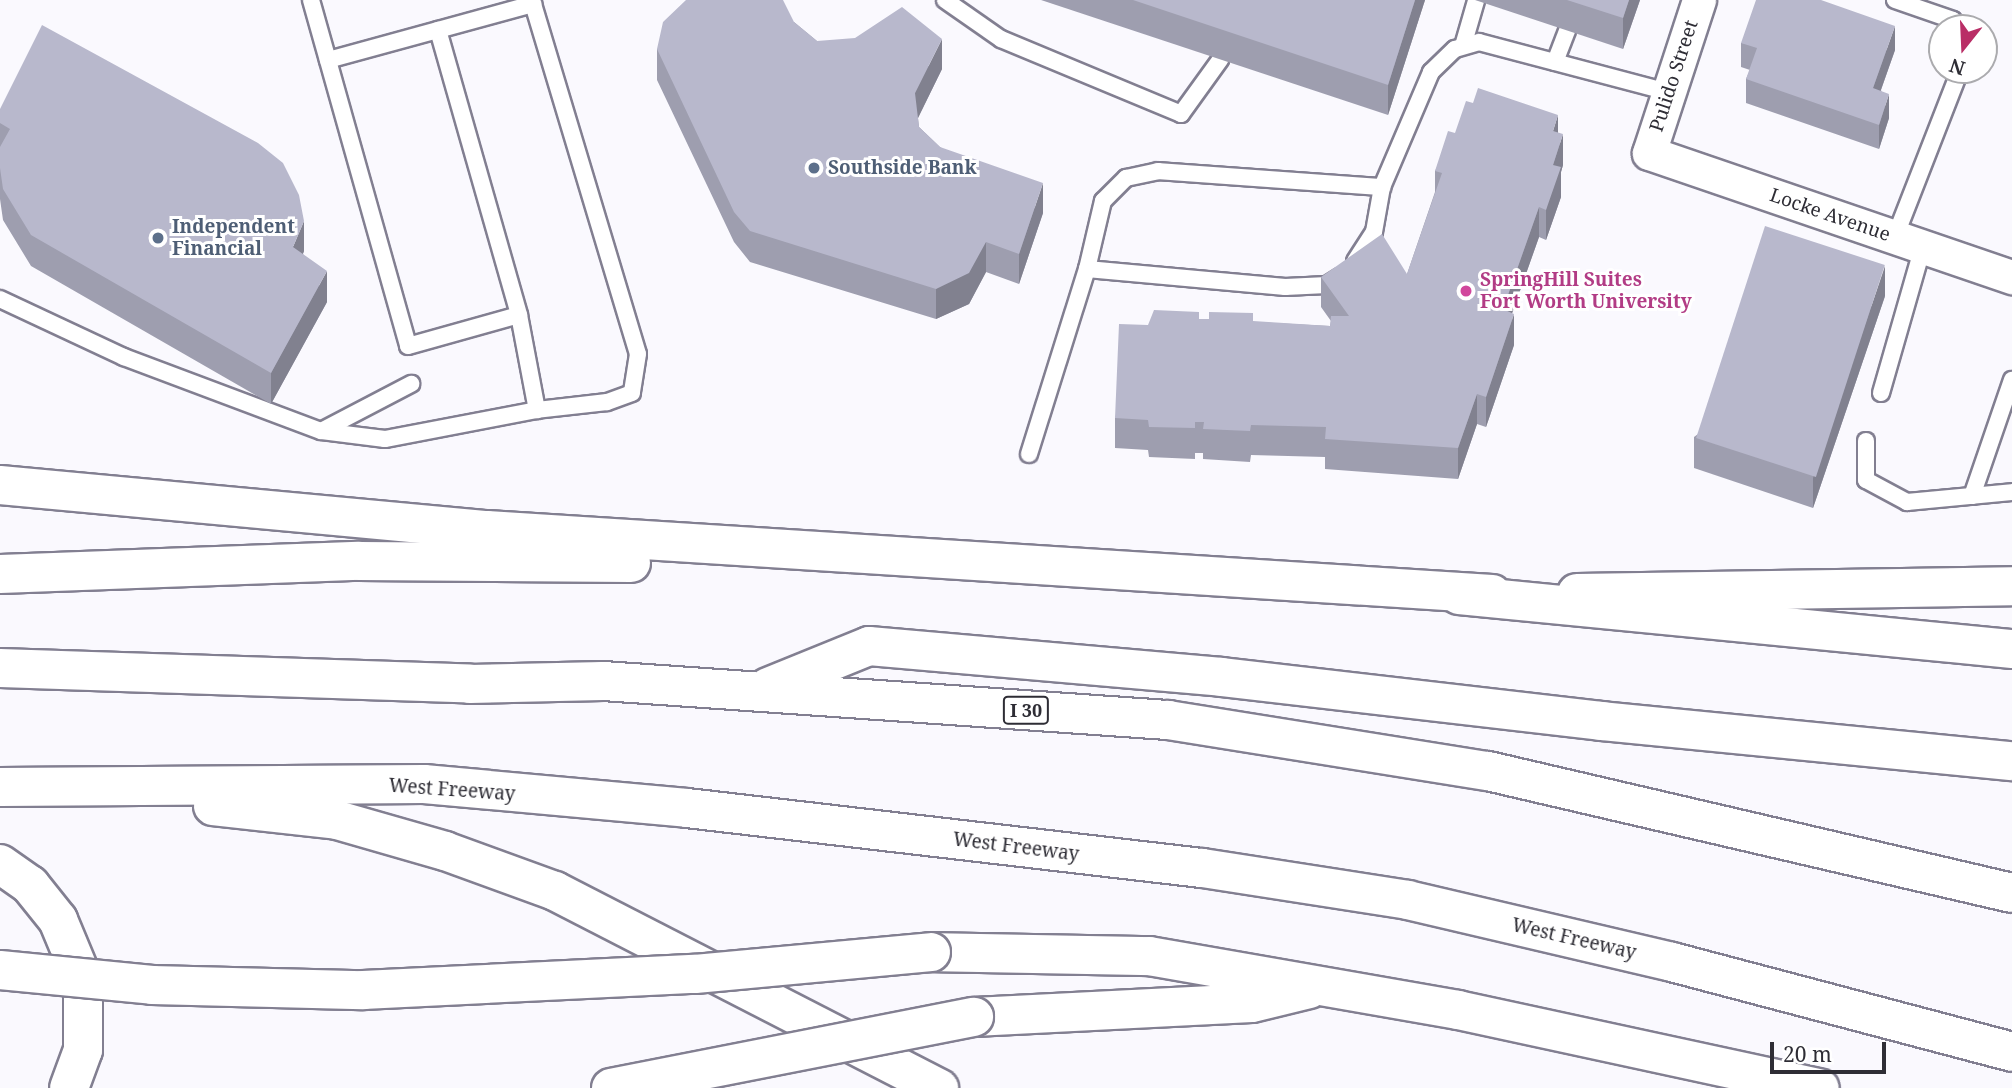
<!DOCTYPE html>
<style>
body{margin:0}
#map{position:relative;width:2012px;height:1088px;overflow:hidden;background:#faf9fe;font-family:"Noto Serif",serif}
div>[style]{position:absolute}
.roads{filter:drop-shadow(2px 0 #827f91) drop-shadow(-2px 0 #827f91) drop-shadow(0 2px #827f91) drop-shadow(0 -2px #827f91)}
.lane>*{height:16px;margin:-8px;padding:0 8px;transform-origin:8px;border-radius:8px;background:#fff}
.street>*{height:33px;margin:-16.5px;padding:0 16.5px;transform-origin:16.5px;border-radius:16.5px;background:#fff}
.secondary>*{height:38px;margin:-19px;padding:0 19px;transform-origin:19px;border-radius:19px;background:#fff}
.highway>*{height:38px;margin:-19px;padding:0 19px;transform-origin:19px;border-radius:19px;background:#fff}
.bridges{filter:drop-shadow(2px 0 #827f91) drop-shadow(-2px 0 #827f91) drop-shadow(0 2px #827f91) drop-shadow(0 -2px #827f91)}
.highway-bridge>*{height:38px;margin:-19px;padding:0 19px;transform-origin:19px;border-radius:19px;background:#fff}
.wall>*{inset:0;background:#9e9eaf}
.shaded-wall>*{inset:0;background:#81818f}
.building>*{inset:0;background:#b8b8cc;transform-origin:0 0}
.dots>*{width:19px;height:19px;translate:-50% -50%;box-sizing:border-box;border:4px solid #fff;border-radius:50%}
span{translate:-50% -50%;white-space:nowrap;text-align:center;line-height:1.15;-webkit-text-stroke:6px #fff;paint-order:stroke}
.shield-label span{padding:2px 5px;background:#fff;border:2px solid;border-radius:5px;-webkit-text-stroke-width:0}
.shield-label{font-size:18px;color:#2e2d35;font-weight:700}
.street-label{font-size:19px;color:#2e2d35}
.service-label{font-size:19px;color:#4e5e75;font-weight:700}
.left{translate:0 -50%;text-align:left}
.hotel-label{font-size:19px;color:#b23c85;font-weight:700}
.north{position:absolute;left:1928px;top:14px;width:70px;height:70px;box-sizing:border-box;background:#fff;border:2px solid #ababae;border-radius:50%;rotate:198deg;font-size:19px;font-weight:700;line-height:28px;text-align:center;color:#2e2d35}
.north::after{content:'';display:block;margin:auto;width:24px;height:32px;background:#b92e66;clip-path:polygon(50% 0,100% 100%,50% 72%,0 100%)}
.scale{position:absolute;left:1770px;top:1042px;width:116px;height:32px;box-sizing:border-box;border:4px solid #2e2d35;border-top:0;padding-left:9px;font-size:21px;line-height:24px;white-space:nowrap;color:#2e2d35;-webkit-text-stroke:5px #fff;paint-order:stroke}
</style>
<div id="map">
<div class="roads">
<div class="lane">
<i style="left:311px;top:0;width:359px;rotate:74.3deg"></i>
<i style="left:408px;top:346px;width:115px;rotate:-15.6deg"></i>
<i style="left:519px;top:315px;width:97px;rotate:79.3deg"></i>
<i style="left:537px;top:410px;width:155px;rotate:169.2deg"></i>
<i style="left:385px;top:439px;width:64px;rotate:-172.9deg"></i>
<i style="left:321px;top:431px;width:102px;rotate:-27.6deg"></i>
<i style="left:945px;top:0;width:68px;rotate:34.9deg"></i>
<i style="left:1001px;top:39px;width:195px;rotate:22.6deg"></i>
<i style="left:1181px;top:114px;width:67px;rotate:-54.2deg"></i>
<i style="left:1895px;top:0;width:61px;rotate:19deg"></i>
<i style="left:1953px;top:20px;width:9px;rotate:63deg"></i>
<i style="left:438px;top:30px;width:296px;rotate:74.1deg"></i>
<i style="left:1463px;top:46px;width:47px;rotate:-73.9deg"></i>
<i style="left:328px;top:60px;width:213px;rotate:-15.3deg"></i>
<i style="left:533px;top:4px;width:365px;rotate:73.3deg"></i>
<i style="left:638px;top:354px;width:39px;rotate:99deg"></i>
<i style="left:632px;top:393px;width:27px;rotate:160deg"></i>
<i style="left:607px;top:402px;width:70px;rotate:173.5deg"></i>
<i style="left:1555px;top:62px;width:34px;rotate:-69deg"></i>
<i style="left:1895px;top:237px;width:179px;rotate:-68.7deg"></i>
<i style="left:1355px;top:261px;width:35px;rotate:-57deg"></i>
<i style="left:1374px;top:232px;width:46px;rotate:-79.9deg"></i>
<i style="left:1382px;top:187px;width:125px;rotate:-66.9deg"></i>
<i style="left:1431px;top:72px;width:33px;rotate:-44deg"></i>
<i style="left:1455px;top:49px;width:25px;rotate:-16deg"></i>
<i style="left:1479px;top:42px;width:196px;rotate:14.8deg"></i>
<i style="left:1087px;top:269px;width:70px;rotate:-76.8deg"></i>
<i style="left:1103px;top:201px;width:33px;rotate:-45deg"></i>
<i style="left:1126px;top:178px;width:33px;rotate:-12deg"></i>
<i style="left:1158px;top:171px;width:225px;rotate:4.1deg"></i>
<i style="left:0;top:299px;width:137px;rotate:25.1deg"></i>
<i style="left:124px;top:357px;width:210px;rotate:20.6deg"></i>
<i style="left:1881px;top:393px;width:152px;rotate:-74deg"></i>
<i style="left:1866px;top:441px;width:39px;rotate:90deg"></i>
<i style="left:1866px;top:480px;width:47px;rotate:28.2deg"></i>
<i style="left:1907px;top:502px;width:105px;rotate:-5.4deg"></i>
<i style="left:1029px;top:454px;width:194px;rotate:-72.6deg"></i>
<i style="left:1087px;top:269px;width:199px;rotate:5.2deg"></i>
<i style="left:1285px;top:287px;width:42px;rotate:-2.7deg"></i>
<i style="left:1327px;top:285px;width:15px;rotate:-32deg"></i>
<i style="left:1972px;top:496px;width:123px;rotate:-71deg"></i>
</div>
<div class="street">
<i style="left:1699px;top:0;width:161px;rotate:108.1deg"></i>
<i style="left:1649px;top:153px;width:384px;rotate:18.9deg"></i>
</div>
<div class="secondary">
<i style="left:0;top:485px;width:489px;rotate:5.3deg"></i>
<i style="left:487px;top:530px;width:1007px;rotate:3.64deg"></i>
<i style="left:0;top:574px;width:359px;rotate:-2.1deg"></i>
<i style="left:359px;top:561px;width:272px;rotate:0.4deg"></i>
<i style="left:1577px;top:593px;width:435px;rotate:-0.9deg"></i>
</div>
<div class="highway">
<i style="left:1459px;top:595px;width:556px;rotate:5.58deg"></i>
<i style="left:0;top:668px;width:470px;rotate:1.9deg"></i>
<i style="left:470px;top:684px;width:133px;rotate:-1.3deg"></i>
<i style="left:603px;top:681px;width:566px;rotate:3.95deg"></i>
<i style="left:1168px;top:720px;width:324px;rotate:9.1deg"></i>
<i style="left:1488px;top:771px;width:538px;rotate:13.11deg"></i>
<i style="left:768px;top:687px;width:109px;rotate:-22.1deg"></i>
<i style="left:869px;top:646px;width:354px;rotate:5deg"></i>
<i style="left:1222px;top:677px;width:382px;rotate:6.6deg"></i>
<i style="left:1601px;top:721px;width:413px;rotate:5.6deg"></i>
<i style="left:0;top:787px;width:424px;rotate:-0.4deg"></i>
<i style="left:424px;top:784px;width:264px;rotate:5.2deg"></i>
<i style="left:687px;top:808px;width:518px;rotate:6.65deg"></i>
<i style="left:1202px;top:868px;width:208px;rotate:8.8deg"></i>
<i style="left:1408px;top:900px;width:271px;rotate:13.2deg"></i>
<i style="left:1672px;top:962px;width:352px;rotate:14.8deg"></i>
<i style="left:213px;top:806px;width:125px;rotate:6.4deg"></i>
<i style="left:337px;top:820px;width:112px;rotate:16deg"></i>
<i style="left:445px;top:851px;width:117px;rotate:20deg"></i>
<i style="left:555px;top:891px;width:432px;rotate:27.2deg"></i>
<i style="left:0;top:864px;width:37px;rotate:35deg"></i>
<i style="left:30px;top:885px;width:45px;rotate:51.3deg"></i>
<i style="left:58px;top:920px;width:65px;rotate:67.4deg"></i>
<i style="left:83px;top:980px;width:70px;rotate:90deg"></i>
<i style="left:83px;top:1050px;width:40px;rotate:110.2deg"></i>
<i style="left:931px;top:952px;width:218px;rotate:1.1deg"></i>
<i style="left:1149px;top:956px;width:314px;rotate:9.9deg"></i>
<i style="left:1458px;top:1010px;width:370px;rotate:12.2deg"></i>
<i style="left:974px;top:1017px;width:278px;rotate:-2.9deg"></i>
<i style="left:1252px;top:1003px;width:59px;rotate:-13.8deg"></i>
</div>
</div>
<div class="bridges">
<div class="highway-bridge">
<i style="left:0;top:970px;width:153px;rotate:5.6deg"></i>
<i style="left:152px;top:985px;width:211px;rotate:1.4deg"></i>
<i style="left:363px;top:990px;width:332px;rotate:-2.8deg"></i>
<i style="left:695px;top:974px;width:237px;rotate:-5.3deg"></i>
<i style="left:611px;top:1088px;width:370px;rotate:-11.1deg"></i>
</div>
</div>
<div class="wall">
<i style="clip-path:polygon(1041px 0,1425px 0,1388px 115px)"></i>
<i style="clip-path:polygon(1475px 0,1640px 0,1623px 49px)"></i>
<i style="clip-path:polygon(794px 22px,817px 41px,942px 69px,918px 118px,919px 127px,940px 147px,1043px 213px,1019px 284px,986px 272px,969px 304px,936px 319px,750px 262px,734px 242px,657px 80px,657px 49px)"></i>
<i style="clip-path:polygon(1741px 43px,1895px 50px,1881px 90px,1889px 118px,1879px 149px,1746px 103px,1746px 79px,1750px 70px,1741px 67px)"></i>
<i style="clip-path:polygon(0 109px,304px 251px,303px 254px,327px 302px,271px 404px,31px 266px,3px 220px,0 199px)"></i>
<i style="clip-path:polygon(1455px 133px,1558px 133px,1563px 165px,1561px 172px,1561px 197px,1546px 240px,1539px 237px,1512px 313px,1514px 345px,1486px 427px,1477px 424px,1458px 479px,1325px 469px,1325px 457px,1251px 455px,1250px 462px,1203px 459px,1203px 453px,1195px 453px,1195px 459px,1149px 457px,1148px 450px,1115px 448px,1115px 418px,1148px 325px,1199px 319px,1330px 326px,1331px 321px,1321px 307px,1321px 277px,1407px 274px,1435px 192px,1435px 171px)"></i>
<i style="clip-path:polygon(1885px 296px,1813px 508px,1694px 468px,1694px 437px)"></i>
</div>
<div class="shaded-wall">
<i style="clip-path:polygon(1415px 0,1425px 0,1388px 115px,1388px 85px)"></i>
<i style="clip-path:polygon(1629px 0,1640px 0,1623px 49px,1623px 18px)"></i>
<i style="clip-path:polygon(1895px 26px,1895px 50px,1873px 112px,1873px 88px)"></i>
<i style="clip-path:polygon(942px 39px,942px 69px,915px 124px,915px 93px)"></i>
<i style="clip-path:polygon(1889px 94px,1889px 118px,1879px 149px,1879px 125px)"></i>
<i style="clip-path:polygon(1558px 115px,1558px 145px,1553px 131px)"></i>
<i style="clip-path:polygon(1563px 134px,1563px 165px,1561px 172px,1561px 197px,1546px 240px,1546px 210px,1553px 165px)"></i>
<i style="clip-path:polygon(1043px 183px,1043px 213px,1019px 284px,1019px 254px)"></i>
<i style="clip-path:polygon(1539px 207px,1539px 237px,1503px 339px,1503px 309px)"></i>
<i style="clip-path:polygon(304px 221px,304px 251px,293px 277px,293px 247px)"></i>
<i style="clip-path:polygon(986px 242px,986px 272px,969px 304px,936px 319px,936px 289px)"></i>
<i style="clip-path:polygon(1885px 266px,1885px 296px,1813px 508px,1813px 478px)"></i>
<i style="clip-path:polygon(327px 271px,327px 302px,271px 404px,271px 373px)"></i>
<i style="clip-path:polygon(1514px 314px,1514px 345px,1486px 427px,1486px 397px)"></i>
<i style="clip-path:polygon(1477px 394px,1477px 424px,1458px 479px,1458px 448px)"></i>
</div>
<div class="building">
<i style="clip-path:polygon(686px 0,783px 0,794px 22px,817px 41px,855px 38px,902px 7px,942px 39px,915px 93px,919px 127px,940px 147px,1043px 183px,1019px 254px,986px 242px,969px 273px,936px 289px,750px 231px,734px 212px,657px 49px,663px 22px)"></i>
<i style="clip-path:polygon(1133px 0,1415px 0,1388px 85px)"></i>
<i style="clip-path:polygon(1567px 0,1629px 0,1623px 18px)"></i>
<i style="clip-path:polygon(1756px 0,1821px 0,1895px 26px,1873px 88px,1889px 94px,1879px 125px,1746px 79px,1757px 48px,1741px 43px)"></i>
<i style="clip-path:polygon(42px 25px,258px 143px,283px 163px,299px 195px,304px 221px,293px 247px,327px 271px,271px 373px,31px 235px,3px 189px,0 168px,0 147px,10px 129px,0 123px,0 109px)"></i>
<i style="clip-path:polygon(1478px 88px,1558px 115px,1553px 131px,1563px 134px,1553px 165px,1561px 167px,1546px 210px,1539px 207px,1503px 309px,1514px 314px,1486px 397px,1477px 394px,1458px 448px,1325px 439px,1326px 427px,1251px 425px,1250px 431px,1203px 429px,1204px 422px,1195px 422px,1195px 428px,1149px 427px,1148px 420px,1115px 418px,1119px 324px,1148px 325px,1154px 310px,1199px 312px,1199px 319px,1209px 319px,1209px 312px,1253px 313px,1253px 321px,1330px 326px,1331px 316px,1349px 316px,1321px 277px,1382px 234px,1407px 274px,1442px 173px,1435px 171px,1448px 131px,1455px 133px,1466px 101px,1473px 103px)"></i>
<i style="left:1765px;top:226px;width:126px;height:223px;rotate:18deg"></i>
</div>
<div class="dots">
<i style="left:814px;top:168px;background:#5c6f8a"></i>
<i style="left:158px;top:238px;background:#5c6f8a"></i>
<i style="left:1466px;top:291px;background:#d1479c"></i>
</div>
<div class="shield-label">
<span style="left:1026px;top:710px">I 30</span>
</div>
<div class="street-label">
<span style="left:1674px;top:76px;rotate:-72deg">Pulido Street</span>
<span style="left:1830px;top:215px;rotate:19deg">Locke Avenue</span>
<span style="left:452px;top:790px;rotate:4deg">West Freeway</span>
<span style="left:1016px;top:847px;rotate:7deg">West Freeway</span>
<span style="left:1574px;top:939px;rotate:13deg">West Freeway</span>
</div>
<div class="service-label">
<span class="left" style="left:828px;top:168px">Southside Bank</span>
<span class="left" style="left:172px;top:238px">Independent<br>Financial</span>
</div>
<div class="hotel-label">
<span class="left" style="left:1480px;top:291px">SpringHill Suites<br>Fort Worth University</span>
</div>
<div class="north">N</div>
<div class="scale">20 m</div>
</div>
